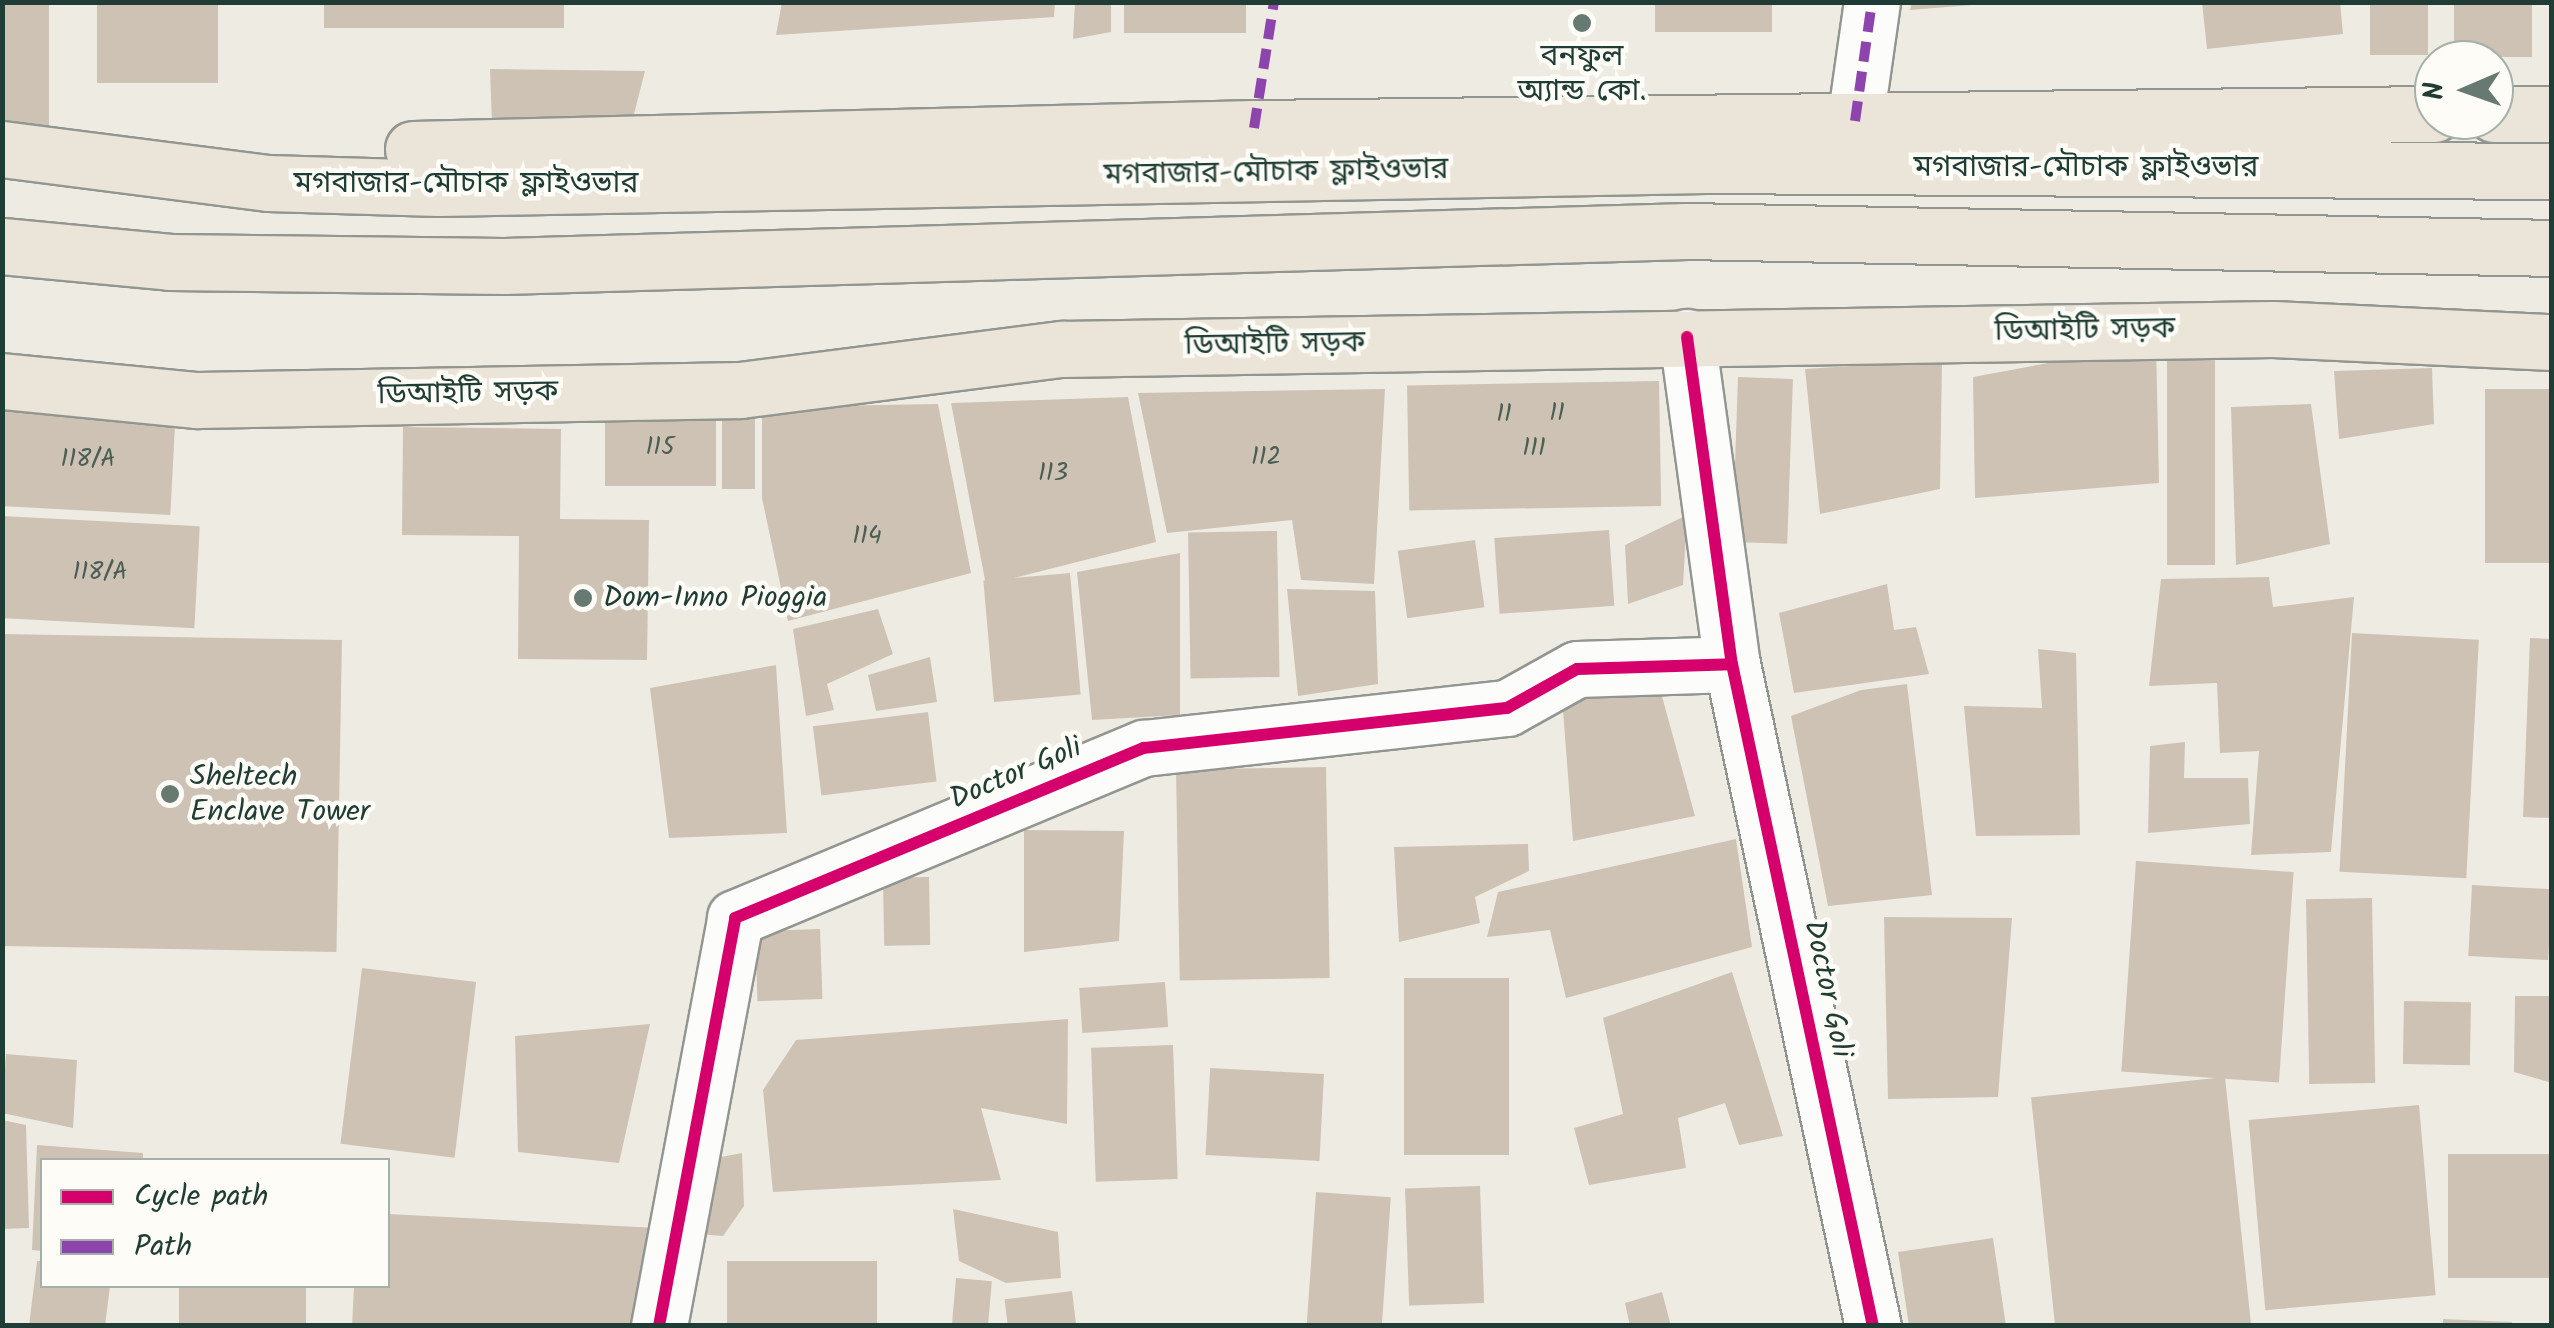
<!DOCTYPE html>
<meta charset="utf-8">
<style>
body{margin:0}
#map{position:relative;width:2554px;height:1328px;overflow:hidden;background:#eeece2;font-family:Kalam,"Noto Sans Bengali",sans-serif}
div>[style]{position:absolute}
.building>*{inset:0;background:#cec2b5;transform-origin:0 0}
.roads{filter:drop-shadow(2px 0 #929690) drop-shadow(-2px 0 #929690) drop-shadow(0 2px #929690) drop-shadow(0 -2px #929690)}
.minor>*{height:55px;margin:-27.5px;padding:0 27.5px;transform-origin:27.5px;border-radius:27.5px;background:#fcfcfb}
.major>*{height:55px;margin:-27.5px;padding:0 27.5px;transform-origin:27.5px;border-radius:27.5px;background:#ebe4d8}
.quiet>*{height:10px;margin-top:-5px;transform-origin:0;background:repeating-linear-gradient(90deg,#8e44ad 0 20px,transparent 0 30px)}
.cycleway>*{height:12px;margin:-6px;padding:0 6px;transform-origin:6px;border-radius:6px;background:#d6006c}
.dots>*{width:28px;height:28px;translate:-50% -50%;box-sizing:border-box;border:5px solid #fdfcf7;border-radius:50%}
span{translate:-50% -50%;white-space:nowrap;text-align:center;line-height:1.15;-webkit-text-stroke:9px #fdfcf7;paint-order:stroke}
.number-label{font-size:25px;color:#4b5e54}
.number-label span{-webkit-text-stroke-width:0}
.poi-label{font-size:30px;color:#1f3d34}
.left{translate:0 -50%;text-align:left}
.street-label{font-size:30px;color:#1f3d34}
.frame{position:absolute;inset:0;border:5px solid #1f3d34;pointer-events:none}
.legend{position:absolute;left:40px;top:1158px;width:350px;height:130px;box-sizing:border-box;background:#fdfcf7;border:2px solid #a4b0a9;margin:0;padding:12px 18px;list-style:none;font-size:30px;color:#1f3d34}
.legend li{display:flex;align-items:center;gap:20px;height:50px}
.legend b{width:50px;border:2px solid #a4b0a9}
.north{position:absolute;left:2414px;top:40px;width:100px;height:100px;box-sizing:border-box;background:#fdfcf7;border:2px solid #a4b0a9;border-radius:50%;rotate:268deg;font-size:28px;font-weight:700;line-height:40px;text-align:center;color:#1f3d34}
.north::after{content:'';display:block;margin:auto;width:35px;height:45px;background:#677a71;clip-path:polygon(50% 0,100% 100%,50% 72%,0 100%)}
</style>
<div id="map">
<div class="building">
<i style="left:2px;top:2px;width:47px;height:136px"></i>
<i style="left:97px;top:2px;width:121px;height:81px"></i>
<i style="left:324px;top:2px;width:240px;height:26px"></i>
<i style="clip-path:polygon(782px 2px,1055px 2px,1054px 17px,776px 35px)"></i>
<i style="clip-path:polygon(1075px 2px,1111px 2px,1111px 32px,1073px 39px)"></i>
<i style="left:1124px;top:2px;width:122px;height:31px"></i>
<i style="left:1655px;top:2px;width:117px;height:30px"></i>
<i style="clip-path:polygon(1912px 2px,1972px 2px,1972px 5px,1910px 10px)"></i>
<i style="clip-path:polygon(2202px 2px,2340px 2px,2343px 34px,2207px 49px)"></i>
<i style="left:2370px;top:2px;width:58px;height:53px"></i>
<i style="left:2454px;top:2px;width:78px;height:55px"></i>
<i style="clip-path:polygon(490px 69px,645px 71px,633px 118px,493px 153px)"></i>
<i style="clip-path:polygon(2156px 343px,2159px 483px,1975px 498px,1973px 377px)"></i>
<i style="left:2167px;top:346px;width:48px;height:219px"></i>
<i style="clip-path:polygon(1942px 360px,1940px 489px,1820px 514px,1805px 369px)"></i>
<i style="clip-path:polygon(2432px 368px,2434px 424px,2339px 439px,2334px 371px)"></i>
<i style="left:1738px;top:377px;width:55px;height:165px;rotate:2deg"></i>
<i style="left:1659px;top:381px;width:125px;height:252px;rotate:89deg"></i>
<i style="clip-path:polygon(1385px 389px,1374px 584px,1301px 580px,1292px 520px,1167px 533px,1138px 393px)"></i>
<i style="left:2485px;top:389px;width:67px;height:174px"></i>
<i style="clip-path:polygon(1128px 397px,1156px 542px,986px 585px,951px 403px)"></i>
<i style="left:2px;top:402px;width:174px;height:104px;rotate:3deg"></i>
<i style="clip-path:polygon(938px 404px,971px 573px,788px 621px,762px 498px,762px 407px)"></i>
<i style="clip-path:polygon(2311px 404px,2330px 544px,2236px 565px,2231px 407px)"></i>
<i style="left:716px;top:406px;width:80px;height:111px;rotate:90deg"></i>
<i style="left:722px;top:406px;width:33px;height:83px"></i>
<i style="clip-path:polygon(403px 427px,561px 429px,560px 519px,649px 520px,647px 660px,518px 659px,519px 536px,402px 535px)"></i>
<i style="clip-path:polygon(1687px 515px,1683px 585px,1628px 604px,1625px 545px)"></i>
<i style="left:2px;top:516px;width:198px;height:102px;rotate:3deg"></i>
<i style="left:1609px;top:530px;width:76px;height:115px;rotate:86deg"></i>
<i style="left:1277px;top:531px;width:146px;height:89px;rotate:89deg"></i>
<i style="left:1475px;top:540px;width:68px;height:78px;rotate:82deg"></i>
<i style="clip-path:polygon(1180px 553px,1180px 715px,1092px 720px,1077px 572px)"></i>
<i style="left:1070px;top:573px;width:122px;height:87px;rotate:85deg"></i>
<i style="clip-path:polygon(2269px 577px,2273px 607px,2354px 597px,2331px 852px,2251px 855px,2259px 751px,2220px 753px,2217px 683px,2149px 686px,2161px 579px)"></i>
<i style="clip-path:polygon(1887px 584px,1894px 630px,1916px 627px,1929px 674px,1794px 693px,1779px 613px)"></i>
<i style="clip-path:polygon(1287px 589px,1375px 591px,1378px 684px,1298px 696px)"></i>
<i style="clip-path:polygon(878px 609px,893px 654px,827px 684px,834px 710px,806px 716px,793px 629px)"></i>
<i style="left:2352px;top:633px;width:127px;height:239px;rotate:3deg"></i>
<i style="left:2px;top:634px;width:340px;height:312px;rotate:1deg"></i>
<i style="clip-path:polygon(2530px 638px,2552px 639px,2552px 818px,2523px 817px)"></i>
<i style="clip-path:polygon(2038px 649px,2076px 653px,2080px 835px,1976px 836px,1964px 706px,2042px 708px)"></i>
<i style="clip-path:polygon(930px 657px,937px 702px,876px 711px,868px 675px)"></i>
<i style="clip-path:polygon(776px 665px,787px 833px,669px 838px,650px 688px)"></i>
<i style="clip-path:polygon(1655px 671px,1695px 816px,1573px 841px,1561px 684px)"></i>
<i style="clip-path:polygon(1907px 684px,1932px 895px,1828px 906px,1791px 716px,1861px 690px)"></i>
<i style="left:928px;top:712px;width:70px;height:116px;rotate:83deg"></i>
<i style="clip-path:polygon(2185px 742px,2184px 778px,2248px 778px,2250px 824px,2148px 833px,2150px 746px)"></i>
<i style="left:1326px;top:767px;width:211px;height:150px;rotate:89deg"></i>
<i style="clip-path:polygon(1024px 830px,1124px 831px,1119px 941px,1024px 952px)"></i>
<i style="clip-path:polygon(1736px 839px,1752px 947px,1566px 998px,1550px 930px,1487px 937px,1498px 892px)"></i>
<i style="clip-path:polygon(1528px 844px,1529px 871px,1475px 897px,1480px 923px,1399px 942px,1394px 847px)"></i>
<i style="left:2136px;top:861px;width:158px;height:211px;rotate:4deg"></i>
<i style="left:929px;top:877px;width:68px;height:46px;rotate:89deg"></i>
<i style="left:2472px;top:885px;width:80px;height:71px;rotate:3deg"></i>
<i style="left:2372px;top:898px;width:185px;height:66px;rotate:89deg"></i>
<i style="clip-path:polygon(1884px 917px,2012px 918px,1998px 1097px,1888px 1099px)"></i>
<i style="left:820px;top:929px;width:70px;height:65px;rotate:88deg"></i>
<i style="left:362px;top:968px;width:115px;height:177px;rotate:7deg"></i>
<i style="clip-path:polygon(1732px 972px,1783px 1136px,1739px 1145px,1725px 1103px,1678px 1118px,1686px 1168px,1589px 1185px,1574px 1128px,1623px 1114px,1603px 1018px)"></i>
<i style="left:1404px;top:978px;width:105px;height:177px"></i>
<i style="left:1165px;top:982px;width:45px;height:86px;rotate:86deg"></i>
<i style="clip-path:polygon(2515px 996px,2552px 996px,2552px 1083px,2514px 1072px)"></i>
<i style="left:2404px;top:1001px;width:67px;height:63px;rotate:1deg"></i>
<i style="clip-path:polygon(1068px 1019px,1067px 1124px,981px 1108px,1001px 1180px,773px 1192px,763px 1090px,796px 1040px)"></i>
<i style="clip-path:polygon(650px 1024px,619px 1163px,518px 1152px,515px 1036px)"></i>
<i style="left:1173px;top:1045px;width:134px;height:82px;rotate:88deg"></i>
<i style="clip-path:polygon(6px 1054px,77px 1060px,73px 1128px,2px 1113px)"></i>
<i style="left:1324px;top:1074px;width:87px;height:114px;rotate:93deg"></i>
<i style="left:2225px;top:1077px;width:250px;height:195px;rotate:84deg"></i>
<i style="left:2419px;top:1105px;width:191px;height:171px;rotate:85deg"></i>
<i style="clip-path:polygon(2px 1120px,26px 1125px,29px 1228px,2px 1229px)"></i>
<i style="clip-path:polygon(37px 1145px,143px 1153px,143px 1160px,42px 1160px,42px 1251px,32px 1250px)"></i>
<i style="clip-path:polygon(742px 1153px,744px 1206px,723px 1236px,696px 1234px,705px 1160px)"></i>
<i style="left:2552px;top:1154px;width:124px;height:104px;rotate:90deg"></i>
<i style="left:1480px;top:1186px;width:117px;height:75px;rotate:88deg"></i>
<i style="left:1316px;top:1192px;width:75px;height:134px;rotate:4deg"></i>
<i style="clip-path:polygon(953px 1209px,1058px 1232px,1061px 1278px,1006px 1283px,959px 1261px)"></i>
<i style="clip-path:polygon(388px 1214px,657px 1228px,655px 1326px,352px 1326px,354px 1286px,388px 1285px)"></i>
<i style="clip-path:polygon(1993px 1238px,2006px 1326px,1909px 1326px,1898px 1252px)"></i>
<i style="clip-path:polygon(37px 1261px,42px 1261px,42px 1286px,110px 1286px,105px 1326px,29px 1326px)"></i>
<i style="left:727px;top:1261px;width:150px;height:65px"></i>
<i style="left:956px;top:1278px;width:36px;height:48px;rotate:5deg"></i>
<i style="left:179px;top:1286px;width:127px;height:40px"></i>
<i style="left:1072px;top:1291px;width:35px;height:68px;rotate:83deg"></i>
<i style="clip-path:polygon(1662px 1292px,1671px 1326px,1630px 1326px,1625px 1303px)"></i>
<i style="clip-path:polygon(2443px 1319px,2512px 1322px,2512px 1326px,2443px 1326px)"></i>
</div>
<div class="roads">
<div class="minor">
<i style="left:1855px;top:121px;width:120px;rotate:-81.9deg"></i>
<i style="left:1687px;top:337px;width:330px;rotate:82.2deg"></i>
<i style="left:1732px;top:664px;width:677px;rotate:77.98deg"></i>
<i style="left:659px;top:1326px;width:415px;rotate:-79.4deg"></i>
<i style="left:735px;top:918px;width:443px;rotate:-22.6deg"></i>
<i style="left:1144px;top:748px;width:365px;rotate:-6.3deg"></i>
<i style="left:1507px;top:708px;width:80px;rotate:-29.1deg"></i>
<i style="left:1577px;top:669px;width:155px;rotate:-1.8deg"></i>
</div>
<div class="major">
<i style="left:2494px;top:114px;width:58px"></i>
<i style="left:2px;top:149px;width:268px;rotate:7.3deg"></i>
<i style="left:268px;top:183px;width:170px;rotate:1.7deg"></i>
<i style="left:438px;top:188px;width:1267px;rotate:-1.04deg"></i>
<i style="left:1705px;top:165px;width:847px;rotate:0.41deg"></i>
<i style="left:413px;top:149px;width:841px;rotate:-1.43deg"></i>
<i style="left:1254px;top:128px;width:1180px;rotate:-0.68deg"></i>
<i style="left:2px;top:246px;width:169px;rotate:5.4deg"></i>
<i style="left:170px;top:262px;width:334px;rotate:0.7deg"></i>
<i style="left:504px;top:266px;width:1183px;rotate:-1.7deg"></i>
<i style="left:1686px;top:231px;width:866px;rotate:1.12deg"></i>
<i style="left:2px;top:381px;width:196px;rotate:5.6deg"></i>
<i style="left:197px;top:400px;width:543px;rotate:-1.06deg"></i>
<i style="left:740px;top:390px;width:325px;rotate:-7.3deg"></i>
<i style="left:1062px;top:349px;width:1211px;rotate:-0.95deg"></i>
<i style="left:2273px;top:329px;width:279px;rotate:2.7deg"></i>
</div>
</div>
<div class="quiet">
<i style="left:1855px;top:121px;width:120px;rotate:-81.9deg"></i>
<i style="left:1254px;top:128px;width:128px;rotate:-81deg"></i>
</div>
<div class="cycleway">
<i style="left:1687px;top:337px;width:330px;rotate:82.2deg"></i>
<i style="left:1732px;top:664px;width:677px;rotate:77.98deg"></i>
<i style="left:659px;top:1326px;width:415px;rotate:-79.4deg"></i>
<i style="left:735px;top:918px;width:443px;rotate:-22.6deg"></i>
<i style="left:1144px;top:748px;width:365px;rotate:-6.3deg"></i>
<i style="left:1507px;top:708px;width:80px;rotate:-29.1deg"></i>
<i style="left:1577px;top:669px;width:155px;rotate:-1.8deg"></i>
</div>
<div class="dots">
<i style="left:1582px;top:23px;background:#677a71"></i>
<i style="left:583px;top:598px;background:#677a71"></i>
<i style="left:170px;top:794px;background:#677a71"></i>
</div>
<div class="number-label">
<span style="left:1557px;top:413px">11</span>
<span style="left:1504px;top:414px">11</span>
<span style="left:660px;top:447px">115</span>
<span style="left:1534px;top:448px">111</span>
<span style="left:1266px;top:457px">112</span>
<span style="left:88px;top:459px">118/A</span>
<span style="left:1053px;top:473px">113</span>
<span style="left:867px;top:536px">114</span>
<span style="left:100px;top:572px">118/A</span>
</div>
<div class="poi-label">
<span style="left:1582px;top:74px">বনফুল<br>অ্যান্ড কো.</span>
<span class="left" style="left:603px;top:598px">Dom-Inno Pioggia</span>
<span class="left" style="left:190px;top:794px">Sheltech<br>Enclave Tower</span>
</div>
<div class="street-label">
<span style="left:2086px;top:168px">মগবাজার-মৌচাক ফ্লাইওভার</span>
<span style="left:1276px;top:173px;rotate:-1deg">মগবাজার-মৌচাক ফ্লাইওভার</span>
<span style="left:466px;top:184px">মগবাজার-মৌচাক ফ্লাইওভার</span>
<span style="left:2085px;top:331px;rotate:-1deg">ডিআইটি সড়ক</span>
<span style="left:1275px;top:345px;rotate:-1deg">ডিআইটি সড়ক</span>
<span style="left:468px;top:394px;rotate:-1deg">ডিআইটি সড়ক</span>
<span style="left:1016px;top:774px;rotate:-23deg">Doctor Goli</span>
<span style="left:1827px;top:989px;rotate:78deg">Doctor Goli</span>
</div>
<div class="frame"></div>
<ul class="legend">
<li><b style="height:12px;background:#d6006c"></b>Cycle path</li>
<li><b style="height:12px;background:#8e44ad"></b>Path</li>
</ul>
<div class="north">N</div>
</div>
